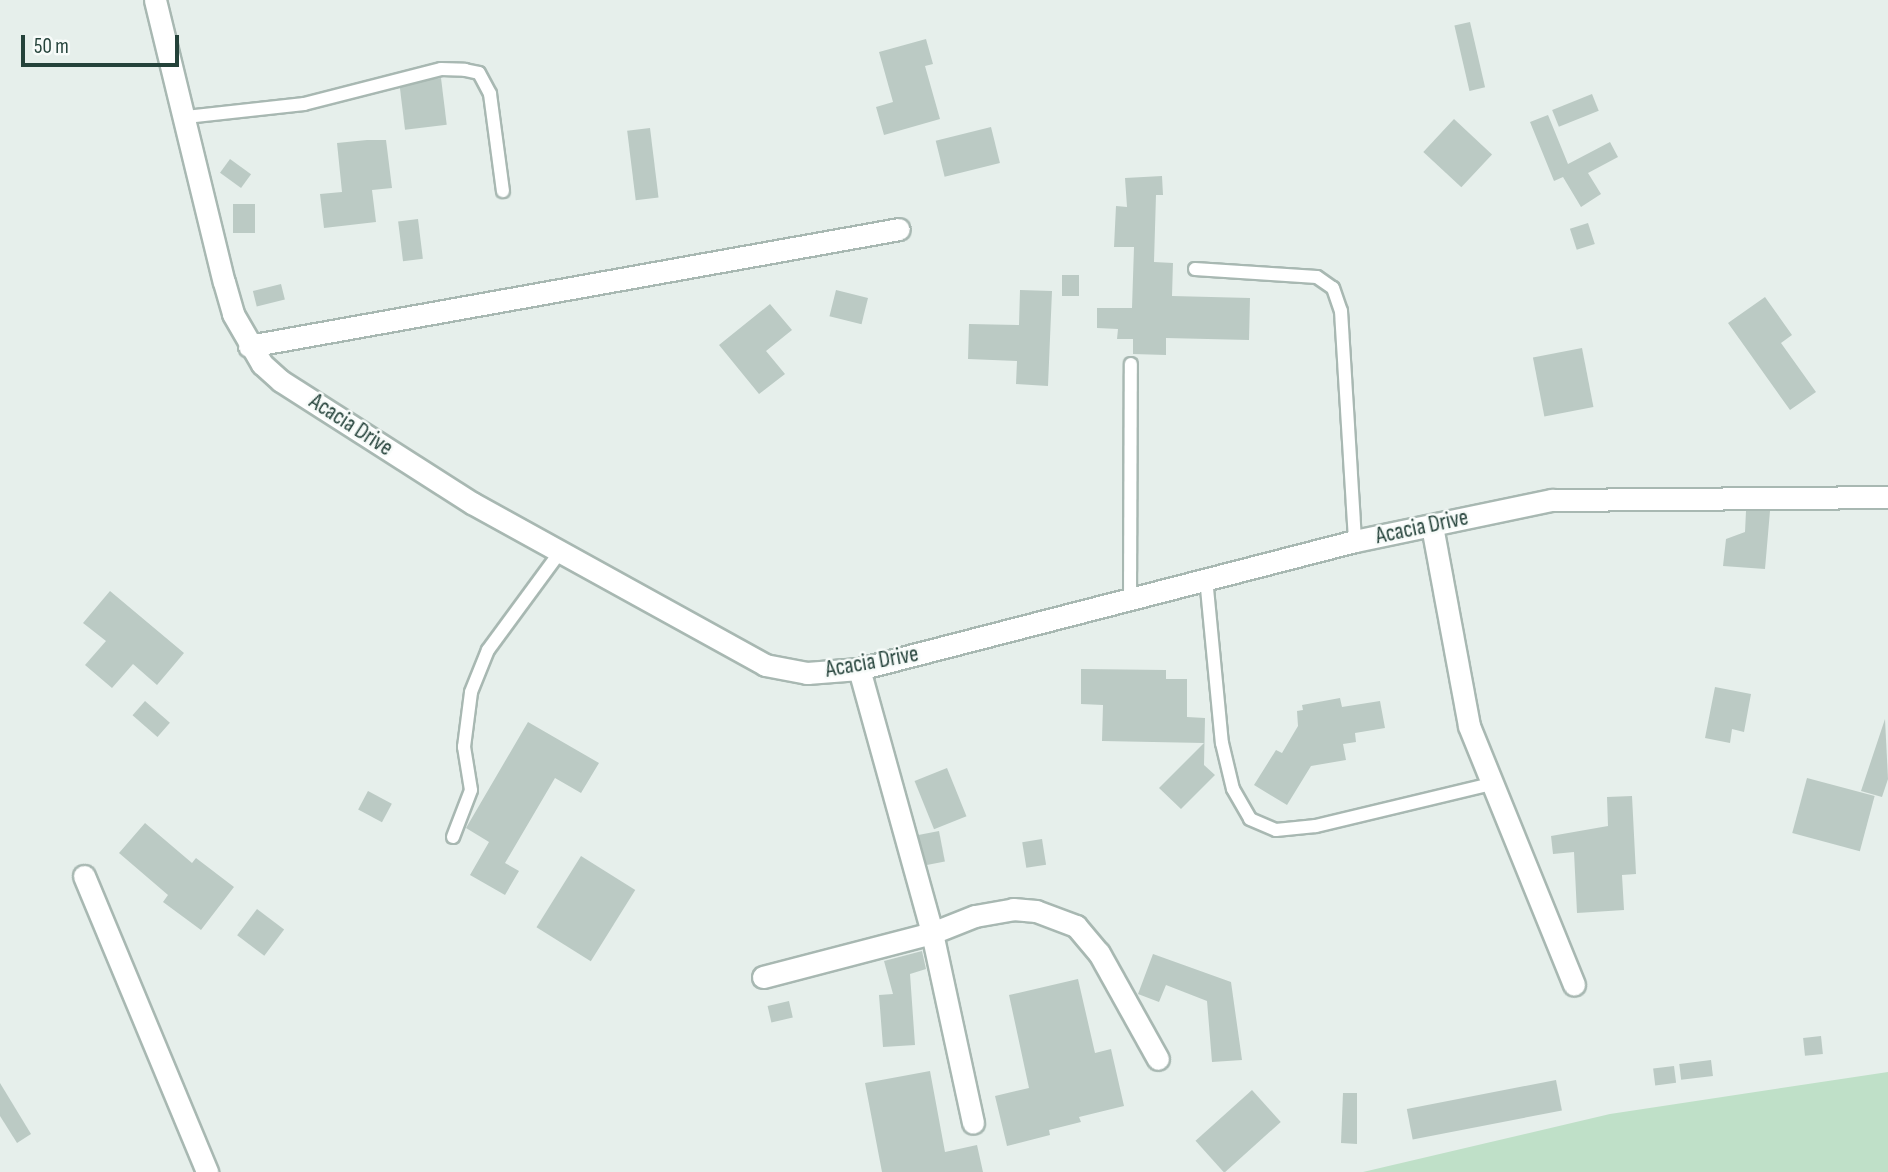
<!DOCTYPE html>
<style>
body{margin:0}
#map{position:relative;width:1888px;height:1172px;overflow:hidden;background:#e6efeb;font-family:"Sofia Sans Condensed",sans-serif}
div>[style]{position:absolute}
.green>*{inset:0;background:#bfe0c8}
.building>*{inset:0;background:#bbcac4;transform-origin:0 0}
.roads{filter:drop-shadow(2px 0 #a8b8b2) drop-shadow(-2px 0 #a8b8b2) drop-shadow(0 2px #a8b8b2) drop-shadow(0 -2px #a8b8b2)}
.lane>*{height:12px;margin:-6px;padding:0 6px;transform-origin:6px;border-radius:6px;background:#fff}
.street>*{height:21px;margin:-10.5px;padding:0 10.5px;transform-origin:10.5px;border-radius:10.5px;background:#fff}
span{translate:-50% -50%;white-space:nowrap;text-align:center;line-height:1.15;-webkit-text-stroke:5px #f7fbf9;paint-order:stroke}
.street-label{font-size:23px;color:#24423a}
.scale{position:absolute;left:21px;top:35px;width:158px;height:32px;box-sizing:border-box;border:4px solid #24423a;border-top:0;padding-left:9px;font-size:21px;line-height:24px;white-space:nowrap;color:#24423a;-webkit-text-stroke:5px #f7fbf9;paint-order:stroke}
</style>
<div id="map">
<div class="green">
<i style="clip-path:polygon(1888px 1072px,1888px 1172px,1363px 1172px,1610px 1114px)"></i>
</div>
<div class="building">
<i style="left:1470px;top:22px;width:67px;height:16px;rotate:77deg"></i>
<i style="clip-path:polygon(926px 39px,933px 64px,925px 66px,940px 119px,884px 135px,876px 107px,893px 102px,879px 52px)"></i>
<i style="left:441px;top:78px;width:47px;height:42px;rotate:83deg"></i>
<i style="left:1592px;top:94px;width:18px;height:43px;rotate:68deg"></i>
<i style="clip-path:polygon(1548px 115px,1568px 164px,1610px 142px,1618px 157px,1588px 173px,1601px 194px,1581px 207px,1563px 177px,1554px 181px,1530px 122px)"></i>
<i style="left:1454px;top:119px;width:52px;height:45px;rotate:43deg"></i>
<i style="left:991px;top:127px;width:37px;height:57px;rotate:76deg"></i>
<i style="left:650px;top:128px;width:70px;height:23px;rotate:83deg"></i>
<i style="clip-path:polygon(367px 140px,386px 140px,392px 188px,372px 190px,376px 222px,324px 228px,320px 194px,342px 192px,337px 143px)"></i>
<i style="left:230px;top:159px;width:26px;height:17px;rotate:36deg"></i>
<i style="clip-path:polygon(1162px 176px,1163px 195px,1156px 195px,1154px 262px,1173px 263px,1172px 296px,1250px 298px,1249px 340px,1166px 338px,1166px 355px,1133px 354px,1133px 339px,1117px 339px,1118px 329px,1097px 328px,1097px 308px,1132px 308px,1134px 247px,1114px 247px,1116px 206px,1127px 207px,1125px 178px)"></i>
<i style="left:233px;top:204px;width:22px;height:29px"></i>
<i style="left:418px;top:219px;width:40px;height:20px;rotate:83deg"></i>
<i style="left:1588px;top:223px;width:22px;height:19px;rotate:72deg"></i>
<i style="left:1062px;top:275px;width:17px;height:21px"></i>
<i style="left:281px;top:284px;width:16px;height:29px;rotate:76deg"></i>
<i style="left:836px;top:290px;width:33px;height:27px;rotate:14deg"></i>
<i style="clip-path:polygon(1020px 290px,1052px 291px,1048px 386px,1016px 384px,1017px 361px,968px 359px,969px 324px,1019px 325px)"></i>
<i style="clip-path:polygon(1765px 297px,1792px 335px,1781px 343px,1816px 392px,1790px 410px,1728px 323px)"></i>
<i style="clip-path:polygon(770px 304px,792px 330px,766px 351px,785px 374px,759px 394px,719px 345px)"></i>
<i style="left:1582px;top:348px;width:60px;height:50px;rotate:79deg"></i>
<i style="clip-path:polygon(1746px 511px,1770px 511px,1765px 569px,1723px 566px,1726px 539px,1745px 532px)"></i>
<i style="clip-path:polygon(110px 591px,184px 653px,157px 685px,133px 664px,112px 688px,85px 665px,106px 641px,83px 623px)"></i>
<i style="clip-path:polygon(1081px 669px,1166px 670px,1166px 679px,1187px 679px,1187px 717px,1205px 718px,1204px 765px,1215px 775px,1181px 809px,1159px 788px,1204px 743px,1102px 741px,1103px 705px,1081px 704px)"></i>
<i style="clip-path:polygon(1715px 687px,1751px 694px,1744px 732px,1732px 729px,1730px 743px,1705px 738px)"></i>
<i style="clip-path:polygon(1340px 698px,1342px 707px,1380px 701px,1385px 728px,1355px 733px,1356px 742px,1343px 744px,1346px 760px,1311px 766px,1287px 805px,1254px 785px,1276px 750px,1282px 753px,1298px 726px,1297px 711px,1303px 710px,1302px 705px)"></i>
<i style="left:145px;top:701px;width:33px;height:19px;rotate:41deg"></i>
<i style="clip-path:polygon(1885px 719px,1888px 779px,1882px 797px,1861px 791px)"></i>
<i style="clip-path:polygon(528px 722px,599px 763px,581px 793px,555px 778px,505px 863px,519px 871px,505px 895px,470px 875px,489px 842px,466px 828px)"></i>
<i style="left:947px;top:768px;width:52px;height:35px;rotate:68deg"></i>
<i style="left:1807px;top:778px;width:70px;height:57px;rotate:15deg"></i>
<i style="left:368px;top:791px;width:27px;height:21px;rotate:28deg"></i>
<i style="clip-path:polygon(1632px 796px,1636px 874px,1622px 875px,1624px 910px,1577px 913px,1574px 852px,1553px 854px,1551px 836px,1608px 826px,1607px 797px)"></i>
<i style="clip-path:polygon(145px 823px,192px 863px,196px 858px,234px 887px,201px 930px,163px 902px,168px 895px,119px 853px)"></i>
<i style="left:939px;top:831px;width:31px;height:21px;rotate:79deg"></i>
<i style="left:1042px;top:839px;width:26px;height:20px;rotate:81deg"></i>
<i style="left:581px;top:856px;width:64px;height:84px;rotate:32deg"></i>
<i style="left:257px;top:909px;width:34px;height:33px;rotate:37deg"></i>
<i style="clip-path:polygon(922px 951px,926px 969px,910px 974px,915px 1045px,883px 1047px,879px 995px,893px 994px,884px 961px)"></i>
<i style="clip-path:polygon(1153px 954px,1231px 982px,1242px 1060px,1212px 1062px,1207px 1001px,1166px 985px,1159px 1002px,1138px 994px)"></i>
<i style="clip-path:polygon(1078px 979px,1095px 1053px,1111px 1049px,1124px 1106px,1079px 1117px,1081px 1122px,1049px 1130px,1050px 1135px,1007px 1146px,995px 1096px,1029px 1088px,1009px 995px)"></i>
<i style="left:789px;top:1001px;width:17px;height:22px;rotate:77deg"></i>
<i style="left:1821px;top:1036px;width:18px;height:18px;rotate:84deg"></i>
<i style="left:1711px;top:1060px;width:16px;height:32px;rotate:83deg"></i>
<i style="left:1674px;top:1066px;width:17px;height:21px;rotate:83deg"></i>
<i style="clip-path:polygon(930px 1071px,945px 1152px,977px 1145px,983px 1172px,882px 1172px,865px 1083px)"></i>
<i style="left:1556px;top:1080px;width:31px;height:152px;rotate:79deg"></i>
<i style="clip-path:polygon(0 1083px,31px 1134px,17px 1143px,0 1116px)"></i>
<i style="left:1252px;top:1090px;width:43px;height:76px;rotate:48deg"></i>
<i style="clip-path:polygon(1343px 1093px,1357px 1093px,1357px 1144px,1341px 1143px)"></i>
</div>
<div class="roads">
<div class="lane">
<i style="left:186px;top:117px;width:119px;rotate:-6.3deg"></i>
<i style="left:304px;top:104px;width:141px;rotate:-14.3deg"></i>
<i style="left:441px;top:69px;width:24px;rotate:2deg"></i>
<i style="left:465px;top:70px;width:14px;rotate:12deg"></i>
<i style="left:479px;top:73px;width:24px;rotate:62deg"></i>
<i style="left:490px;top:94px;width:98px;rotate:82.4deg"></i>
<i style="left:1195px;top:269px;width:122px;rotate:3.8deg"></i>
<i style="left:1317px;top:277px;width:19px;rotate:35deg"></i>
<i style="left:1333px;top:288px;width:24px;rotate:71deg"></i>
<i style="left:1341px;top:311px;width:230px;rotate:86.5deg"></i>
<i style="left:1206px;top:578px;width:166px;rotate:84.5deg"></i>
<i style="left:1222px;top:743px;width:47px;rotate:76.6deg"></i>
<i style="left:1233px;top:789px;width:34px;rotate:60deg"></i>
<i style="left:1250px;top:819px;width:28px;rotate:23deg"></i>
<i style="left:1276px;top:830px;width:40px;rotate:-5.7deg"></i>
<i style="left:1316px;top:826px;width:180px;rotate:-13.5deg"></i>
<i style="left:1130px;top:598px;width:234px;rotate:-89.8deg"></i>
<i style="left:453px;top:837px;width:50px;rotate:-69deg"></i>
<i style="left:471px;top:790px;width:44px;rotate:-99.2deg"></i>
<i style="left:464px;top:747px;width:55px;rotate:-82.7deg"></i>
<i style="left:471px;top:692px;width:45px;rotate:-68deg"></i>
<i style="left:488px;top:650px;width:122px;rotate:-53.7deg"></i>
</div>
<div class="street">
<i style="left:155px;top:0;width:290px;rotate:76.3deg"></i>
<i style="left:224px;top:282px;width:33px;rotate:74deg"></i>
<i style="left:233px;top:314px;width:58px;rotate:59.9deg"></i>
<i style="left:262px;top:364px;width:25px;rotate:42deg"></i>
<i style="left:281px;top:381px;width:227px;rotate:32.6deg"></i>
<i style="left:472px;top:503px;width:335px;rotate:28.9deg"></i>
<i style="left:765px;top:665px;width:43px;rotate:10.8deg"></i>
<i style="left:807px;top:673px;width:52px;rotate:-4.4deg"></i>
<i style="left:859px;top:669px;width:512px;rotate:-14.47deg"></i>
<i style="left:1355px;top:541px;width:201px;rotate:-11.8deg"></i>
<i style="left:1552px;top:500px;width:336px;rotate:-0.5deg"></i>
<i style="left:249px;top:346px;width:660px;rotate:-10.2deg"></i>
<i style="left:1432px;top:526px;width:203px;rotate:79.5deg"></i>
<i style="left:1469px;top:726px;width:279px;rotate:67.9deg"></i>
<i style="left:859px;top:669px;width:274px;rotate:74.5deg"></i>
<i style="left:932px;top:933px;width:194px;rotate:77.8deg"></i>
<i style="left:84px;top:876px;width:321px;rotate:67.4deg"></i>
<i style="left:763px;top:977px;width:175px;rotate:-14.6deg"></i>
<i style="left:932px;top:933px;width:46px;rotate:-21.6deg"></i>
<i style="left:975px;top:916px;width:39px;rotate:-10deg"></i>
<i style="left:1013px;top:909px;width:23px;rotate:5deg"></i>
<i style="left:1036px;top:911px;width:43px;rotate:20.6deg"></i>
<i style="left:1076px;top:926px;width:35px;rotate:50deg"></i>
<i style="left:1099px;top:953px;width:121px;rotate:60.9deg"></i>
</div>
</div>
<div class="street-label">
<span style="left:351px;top:425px;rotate:33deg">Acacia Drive</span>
<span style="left:1422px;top:527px;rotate:-12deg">Acacia Drive</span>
<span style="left:872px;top:662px;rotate:-10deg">Acacia Drive</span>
</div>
<div class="scale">50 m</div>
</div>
